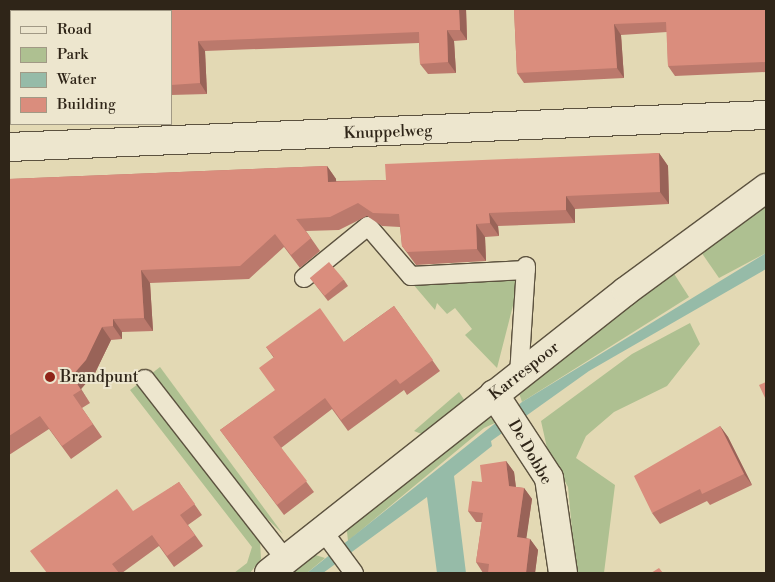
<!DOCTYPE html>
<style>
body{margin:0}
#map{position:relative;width:775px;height:582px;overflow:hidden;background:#e3d9b4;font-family:"Libre Bodoni",serif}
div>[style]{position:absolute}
.green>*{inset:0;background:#aec091}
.water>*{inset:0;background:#96bba8}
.roads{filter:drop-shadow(1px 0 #5c523f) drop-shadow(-1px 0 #5c523f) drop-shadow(0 1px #5c523f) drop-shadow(0 -1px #5c523f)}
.service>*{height:18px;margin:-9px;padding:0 9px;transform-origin:9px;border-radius:9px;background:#ede6ce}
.minor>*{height:28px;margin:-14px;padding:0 14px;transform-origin:14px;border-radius:14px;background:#ede6ce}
.wall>*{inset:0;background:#bb796c}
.shaded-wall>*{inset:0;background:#996358}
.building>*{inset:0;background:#da8d7d;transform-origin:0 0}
.dots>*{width:14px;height:14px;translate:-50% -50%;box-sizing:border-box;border:2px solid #ede6ce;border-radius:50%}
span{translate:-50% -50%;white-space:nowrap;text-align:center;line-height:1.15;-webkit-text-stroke:4px #ede6ce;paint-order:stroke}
.street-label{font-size:16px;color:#2f2518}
.poi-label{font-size:16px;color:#2f2518}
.left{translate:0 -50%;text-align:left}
.frame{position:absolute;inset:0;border:10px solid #2f2518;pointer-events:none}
.legend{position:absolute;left:10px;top:10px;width:162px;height:115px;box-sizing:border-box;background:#ede6ce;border:1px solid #a19985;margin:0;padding:6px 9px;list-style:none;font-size:15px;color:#2f2518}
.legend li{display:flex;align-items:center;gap:10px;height:25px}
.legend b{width:25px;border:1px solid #a19985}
</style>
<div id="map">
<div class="green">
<i style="clip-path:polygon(766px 202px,766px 253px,719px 278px,699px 249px)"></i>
<i style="clip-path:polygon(671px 269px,689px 297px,522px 402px,518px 390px)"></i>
<i style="clip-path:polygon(520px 278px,497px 368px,465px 335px,472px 329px,455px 308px,447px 314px,437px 303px,435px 310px,412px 283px)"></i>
<i style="clip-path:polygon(690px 323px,700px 344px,667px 386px,614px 412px,586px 436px,576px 458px,615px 485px,604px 573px,576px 573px,568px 487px,547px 448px,541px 421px,632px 354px)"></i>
<i style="clip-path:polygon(160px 367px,283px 534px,254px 506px,151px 374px)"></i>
<i style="clip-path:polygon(138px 384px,260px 540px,261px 559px,250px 573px,234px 573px,247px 563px,252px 547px,130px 390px)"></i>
<i style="clip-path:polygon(459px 392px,465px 401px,424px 435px,414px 431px)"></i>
<i style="clip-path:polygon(487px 416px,497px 422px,484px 428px,348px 541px,346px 523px)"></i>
<i style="clip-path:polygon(309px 553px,325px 558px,307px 573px,284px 573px)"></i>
</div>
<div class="water">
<i style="clip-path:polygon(766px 253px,766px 269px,589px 371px,491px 441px,492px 446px,454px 476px,466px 573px,437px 573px,427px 497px,323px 573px,307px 573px,522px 402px)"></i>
</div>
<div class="roads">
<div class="service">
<i style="left:304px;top:278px;width:82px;rotate:-39.1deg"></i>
<i style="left:368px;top:226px;width:66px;rotate:49.3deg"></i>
<i style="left:411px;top:276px;width:115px;rotate:-3deg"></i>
<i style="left:519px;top:375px;width:109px;rotate:-86.3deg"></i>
<i style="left:145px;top:379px;width:229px;rotate:52.1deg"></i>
<i style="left:323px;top:531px;width:52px;rotate:53.6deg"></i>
</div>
<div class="minor">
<i style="left:9px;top:147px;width:758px;rotate:-2.42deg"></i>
<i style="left:494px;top:394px;width:100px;rotate:56.8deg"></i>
<i style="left:549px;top:478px;width:96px;rotate:81.6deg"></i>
<i style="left:269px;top:573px;width:455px;rotate:-38.3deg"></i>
<i style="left:626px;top:291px;width:174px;rotate:-36.3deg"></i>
</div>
</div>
<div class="wall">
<i style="clip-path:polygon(9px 9px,466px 9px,467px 40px,454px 41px,456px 73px,428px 74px,420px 64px,419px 43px,205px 51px,207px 94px,171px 95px,171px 11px,11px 11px,11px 60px,9px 60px)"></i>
<i style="clip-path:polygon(514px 9px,766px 9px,766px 72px,675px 76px,668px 66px,667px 32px,621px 35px,624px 78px,524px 83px,517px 73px)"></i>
<i style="clip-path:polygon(659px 153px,668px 166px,669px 204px,575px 209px,575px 223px,498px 226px,499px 236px,485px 237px,486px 261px,416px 265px,402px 246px,400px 227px,382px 226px,367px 216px,339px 230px,306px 231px,320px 251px,300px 268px,284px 247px,249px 279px,150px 283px,153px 331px,122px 332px,122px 339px,111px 340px,95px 373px,81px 389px,90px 403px,82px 408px,102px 437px,71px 459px,49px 429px,9px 455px,9px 179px,327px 166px,336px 179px,336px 181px,386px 180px)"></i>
<i style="clip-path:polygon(310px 278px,344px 280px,348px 286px,328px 301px)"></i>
<i style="clip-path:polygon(394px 306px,440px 371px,407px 395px,404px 390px,348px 431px,332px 409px,281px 448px,314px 492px,284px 515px,220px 430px,275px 391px,274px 358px,266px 347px,344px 342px)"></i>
<i style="clip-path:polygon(720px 426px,728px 437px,752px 485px,710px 505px,707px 501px,660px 524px,652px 513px)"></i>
<i style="clip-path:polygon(506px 461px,514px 472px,516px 487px,524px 488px,532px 499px,526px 538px,530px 539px,538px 550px,535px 573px,483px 573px,476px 562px,482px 522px,476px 522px,468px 511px)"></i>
<i style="clip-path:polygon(179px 482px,202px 515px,188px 525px,203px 546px,174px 567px,159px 546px,122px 573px,46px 573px)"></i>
</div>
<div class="shaded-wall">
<i style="clip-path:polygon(459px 9px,466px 9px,467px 40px,460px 30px)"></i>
<i style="clip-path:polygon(614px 24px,621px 35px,624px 78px,617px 68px)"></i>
<i style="clip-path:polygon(447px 30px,454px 41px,456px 73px,448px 62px)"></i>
<i style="clip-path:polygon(198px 41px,205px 51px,207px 94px,200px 83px)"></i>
<i style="clip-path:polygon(659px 153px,668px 166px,669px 204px,660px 192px)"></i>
<i style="clip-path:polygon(327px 166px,336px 179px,337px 194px,328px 182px)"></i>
<i style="clip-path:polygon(566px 196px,575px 209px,575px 223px,566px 210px)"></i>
<i style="clip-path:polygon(489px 213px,498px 226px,499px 236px,490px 223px)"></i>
<i style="clip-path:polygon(476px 224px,485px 237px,486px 261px,477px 249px)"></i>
<i style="clip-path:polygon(141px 270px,150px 283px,153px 331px,144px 318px)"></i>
<i style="clip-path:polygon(113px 319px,122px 332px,122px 339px,113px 326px)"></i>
<i style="clip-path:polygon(102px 327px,111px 340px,95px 373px,81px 389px,90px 403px,72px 376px)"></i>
<i style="clip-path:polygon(720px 426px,728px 437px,752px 485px,744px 474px)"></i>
<i style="clip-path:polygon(506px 461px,514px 472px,517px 497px,509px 486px)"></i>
<i style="clip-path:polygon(524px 488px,532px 499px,525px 548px,517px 537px)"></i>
<i style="clip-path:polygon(530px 539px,538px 550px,535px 573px,526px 573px)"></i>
</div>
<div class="building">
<i style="clip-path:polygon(9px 9px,459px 9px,460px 30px,447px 30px,448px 62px,420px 64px,419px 32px,198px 41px,200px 83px,171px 85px,171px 11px,11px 11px,11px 49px,9px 49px)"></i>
<i style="clip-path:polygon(514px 9px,766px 9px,766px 62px,668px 66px,666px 22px,614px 24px,617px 68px,517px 73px)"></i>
<i style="clip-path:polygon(659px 153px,660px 192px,566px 196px,566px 210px,489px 213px,490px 223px,476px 224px,477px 249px,407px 252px,402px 246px,399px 214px,373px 213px,358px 203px,330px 217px,296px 219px,311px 238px,291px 255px,275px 234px,240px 266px,141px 270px,144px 318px,113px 319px,113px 326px,102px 327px,86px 360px,72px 376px,81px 390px,73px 395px,93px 424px,62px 446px,40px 416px,9px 436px,9px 179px,327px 166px,328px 182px,386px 180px,385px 164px)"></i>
<i style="left:329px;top:262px;width:23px;height:25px;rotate:50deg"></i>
<i style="clip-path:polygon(394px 306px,433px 360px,400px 384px,396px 379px,341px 420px,325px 398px,273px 437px,307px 481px,277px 505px,220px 430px,275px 390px,259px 368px,274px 357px,266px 347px,320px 308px,344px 342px)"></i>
<i style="clip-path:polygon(766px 382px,766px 400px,759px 385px)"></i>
<i style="clip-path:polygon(720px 426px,744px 474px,702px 494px,700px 489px,652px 513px,634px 476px)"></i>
<i style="clip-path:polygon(506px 461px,509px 486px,524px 488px,517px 537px,530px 539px,526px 573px,488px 573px,489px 564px,476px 562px,483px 513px,468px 511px,472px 481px,482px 482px,480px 465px)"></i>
<i style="clip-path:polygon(179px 482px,195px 504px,180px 515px,195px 535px,167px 556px,152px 535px,112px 564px,119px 573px,47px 573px,30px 551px,117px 489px,133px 511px)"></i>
<i style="clip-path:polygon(659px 568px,663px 573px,651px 573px)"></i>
</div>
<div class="dots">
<i style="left:50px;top:377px;background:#8f2418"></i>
</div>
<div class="street-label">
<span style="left:388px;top:132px;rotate:-2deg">Knuppelweg</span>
<span style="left:524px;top:371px;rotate:-38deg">Karrespoor</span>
<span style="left:530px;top:452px;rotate:60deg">De Dobbe</span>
</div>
<div class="poi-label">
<span class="left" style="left:60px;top:377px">Brandpunt</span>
</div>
<div class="frame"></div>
<ul class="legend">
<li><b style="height:6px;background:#ede6ce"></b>Road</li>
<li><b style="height:14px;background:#aec091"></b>Park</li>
<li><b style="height:14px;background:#96bba8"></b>Water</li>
<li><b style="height:14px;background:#da8d7d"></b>Building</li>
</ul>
</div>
